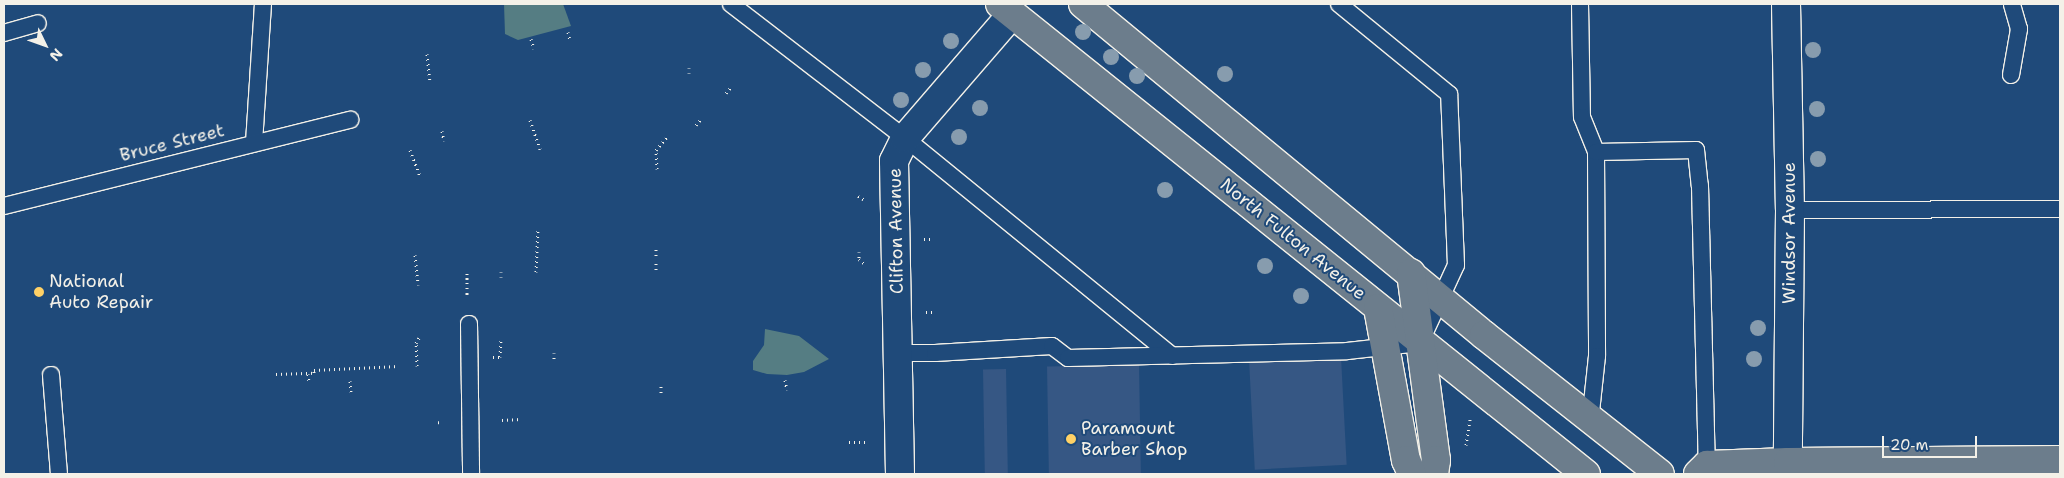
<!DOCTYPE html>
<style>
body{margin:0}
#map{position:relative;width:2064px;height:478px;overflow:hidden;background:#1f4a7a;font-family:"Shantell Sans",sans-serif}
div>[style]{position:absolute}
.built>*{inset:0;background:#365784;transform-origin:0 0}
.green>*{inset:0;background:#557d83}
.path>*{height:3px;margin-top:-1.5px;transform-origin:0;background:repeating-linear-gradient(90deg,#f4f1e8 0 1px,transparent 0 5px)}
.roads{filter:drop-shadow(1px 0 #f4f1e8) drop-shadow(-1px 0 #f4f1e8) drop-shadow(0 1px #f4f1e8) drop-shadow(0 -1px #f4f1e8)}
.service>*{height:16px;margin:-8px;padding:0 8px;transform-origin:8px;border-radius:8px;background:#1f4a7a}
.minor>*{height:28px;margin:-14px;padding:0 14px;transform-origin:14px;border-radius:14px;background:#1f4a7a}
.tertiary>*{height:28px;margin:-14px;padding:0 14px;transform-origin:14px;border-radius:14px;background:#1f4a7a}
.primary>*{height:28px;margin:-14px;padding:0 14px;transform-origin:14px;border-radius:14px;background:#6c7d8c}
.trees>*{width:16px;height:16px;margin:-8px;border-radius:50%;background:#879cae}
.dots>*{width:14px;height:14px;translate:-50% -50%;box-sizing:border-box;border:2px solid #1f4a7a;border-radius:50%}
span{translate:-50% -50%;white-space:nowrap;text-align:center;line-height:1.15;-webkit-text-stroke:4px #1f4a7a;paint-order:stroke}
.street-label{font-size:18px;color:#f4f1e8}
.poi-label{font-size:18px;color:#f4f1e8}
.left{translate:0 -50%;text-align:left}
.frame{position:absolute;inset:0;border:5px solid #f4f1e8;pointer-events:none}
.north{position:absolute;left:20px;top:20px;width:50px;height:50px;-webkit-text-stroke:4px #1f4a7a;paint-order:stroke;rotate:132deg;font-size:14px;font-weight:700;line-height:20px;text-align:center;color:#f4f1e8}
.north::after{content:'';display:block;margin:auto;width:18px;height:22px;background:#f4f1e8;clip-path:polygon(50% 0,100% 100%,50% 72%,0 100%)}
.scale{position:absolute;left:1882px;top:436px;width:95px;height:22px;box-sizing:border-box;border:2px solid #f4f1e8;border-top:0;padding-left:6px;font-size:15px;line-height:18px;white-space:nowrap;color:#f4f1e8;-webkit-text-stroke:4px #1f4a7a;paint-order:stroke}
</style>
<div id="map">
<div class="built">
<i style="left:1341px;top:357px;width:108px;height:92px;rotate:87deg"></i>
<i style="left:1139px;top:365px;width:108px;height:92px;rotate:89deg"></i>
<i style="left:1006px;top:369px;width:105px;height:23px;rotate:89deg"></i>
</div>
<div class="green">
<i style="clip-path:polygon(504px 4px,563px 4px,571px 26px,518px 40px,505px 34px)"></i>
<i style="clip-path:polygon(765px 329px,799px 336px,829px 359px,804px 372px,787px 375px,767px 374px,753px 370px,753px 361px,764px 345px)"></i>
</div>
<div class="path">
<i style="left:568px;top:32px;width:8px;rotate:76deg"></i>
<i style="left:531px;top:39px;width:10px;rotate:73deg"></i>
<i style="left:427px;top:54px;width:29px;rotate:84deg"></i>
<i style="left:689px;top:68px;width:5px;rotate:90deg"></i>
<i style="left:726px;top:93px;width:8px;rotate:-50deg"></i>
<i style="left:530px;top:120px;width:31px;rotate:71deg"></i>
<i style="left:696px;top:125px;width:8px;rotate:-50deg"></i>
<i style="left:442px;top:131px;width:10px;rotate:79deg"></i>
<i style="left:410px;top:150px;width:28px;rotate:69deg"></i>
<i style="left:657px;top:169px;width:19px;rotate:-93deg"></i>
<i style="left:656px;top:150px;width:17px;rotate:-50deg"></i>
<i style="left:858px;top:196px;width:8px;rotate:30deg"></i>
<i style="left:924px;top:239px;width:8px"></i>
<i style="left:859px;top:252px;width:7px;rotate:90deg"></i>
<i style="left:859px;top:259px;width:8px;rotate:40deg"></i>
<i style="left:415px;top:255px;width:30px;rotate:84deg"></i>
<i style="left:656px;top:270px;width:21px;rotate:-90deg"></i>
<i style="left:501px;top:272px;width:5px;rotate:90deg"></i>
<i style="left:536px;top:272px;width:44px;rotate:-87.4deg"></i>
<i style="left:467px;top:273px;width:22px;rotate:90deg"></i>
<i style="left:926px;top:312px;width:7px"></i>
<i style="left:554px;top:353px;width:6px;rotate:90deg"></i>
<i style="left:493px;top:357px;width:7px"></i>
<i style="left:500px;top:357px;width:17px;rotate:-87deg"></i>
<i style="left:417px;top:366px;width:23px;rotate:-92deg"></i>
<i style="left:416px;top:343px;width:8px;rotate:-60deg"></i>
<i style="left:276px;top:374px;width:38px;rotate:-2deg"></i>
<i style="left:314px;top:373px;width:3px;rotate:-90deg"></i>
<i style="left:314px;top:370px;width:85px;rotate:-2.7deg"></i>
<i style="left:308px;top:374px;width:8px;rotate:83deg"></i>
<i style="left:785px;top:380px;width:10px;rotate:79deg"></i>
<i style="left:350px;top:381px;width:11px;rotate:85deg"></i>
<i style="left:661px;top:393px;width:10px;rotate:-90deg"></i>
<i style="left:502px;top:420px;width:19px;rotate:-3deg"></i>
<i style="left:438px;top:422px;width:4px;rotate:14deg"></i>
<i style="left:849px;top:442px;width:16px"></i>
<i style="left:1466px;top:445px;width:26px;rotate:-81deg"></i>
</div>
<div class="roads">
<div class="service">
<i style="left:731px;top:4px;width:220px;rotate:37.6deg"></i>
<i style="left:905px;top:138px;width:345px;rotate:39.2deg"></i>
<i style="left:1580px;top:4px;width:113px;rotate:89deg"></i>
<i style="left:1582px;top:117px;width:38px;rotate:68deg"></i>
<i style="left:1596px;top:152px;width:204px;rotate:89.7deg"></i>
<i style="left:1597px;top:356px;width:65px;rotate:96.1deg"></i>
<i style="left:4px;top:33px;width:35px;rotate:-16deg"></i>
<i style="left:2011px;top:75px;width:47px;rotate:-80.1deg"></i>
<i style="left:2019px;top:29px;width:26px;rotate:-106deg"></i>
<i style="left:254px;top:143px;width:139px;rotate:-86.3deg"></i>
<i style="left:1596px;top:152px;width:100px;rotate:-1.1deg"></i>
<i style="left:1696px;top:150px;width:36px;rotate:84deg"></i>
<i style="left:1700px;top:186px;width:279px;rotate:88.6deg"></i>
<i style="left:4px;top:206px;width:357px;rotate:-14deg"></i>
<i style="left:1790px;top:210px;width:270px;rotate:-0.2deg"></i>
<i style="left:469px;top:324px;width:150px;rotate:89.2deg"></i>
<i style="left:898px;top:353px;width:37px"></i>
<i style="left:935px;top:353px;width:117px;rotate:-3.4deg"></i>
<i style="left:1052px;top:346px;width:20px;rotate:37deg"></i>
<i style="left:1068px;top:358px;width:279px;rotate:-1.4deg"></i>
<i style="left:1347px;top:351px;width:73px;rotate:-6.3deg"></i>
<i style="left:1420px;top:343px;width:86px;rotate:-65.2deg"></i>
<i style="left:1456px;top:265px;width:171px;rotate:-92.3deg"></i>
<i style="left:1449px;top:94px;width:142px;rotate:-140.7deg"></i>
<i style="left:51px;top:375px;width:99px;rotate:85.4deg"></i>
</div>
<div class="minor">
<i style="left:900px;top:474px;width:313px;rotate:-91.1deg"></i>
<i style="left:894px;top:161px;width:25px;rotate:-64deg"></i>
<i style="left:905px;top:138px;width:164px;rotate:-49.2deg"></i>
</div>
<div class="tertiary">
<i style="left:1786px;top:4px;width:206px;rotate:88.9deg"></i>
<i style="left:1790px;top:210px;width:252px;rotate:90.5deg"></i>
</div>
<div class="primary">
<i style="left:1000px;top:4px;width:751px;rotate:38.73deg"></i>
<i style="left:1083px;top:4px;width:520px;rotate:39.54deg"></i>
<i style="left:1484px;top:335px;width:224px;rotate:38.3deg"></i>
<i style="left:1411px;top:273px;width:189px;rotate:82.4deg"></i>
<i style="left:1436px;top:460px;width:14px;rotate:98deg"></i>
<i style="left:1378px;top:308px;width:155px;rotate:79.6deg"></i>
<i style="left:1406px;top:460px;width:15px;rotate:67deg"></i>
<i style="left:1698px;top:474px;width:13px;rotate:-45deg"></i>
<i style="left:1707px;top:465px;width:81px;rotate:-2.1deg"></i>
<i style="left:1788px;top:462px;width:272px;rotate:-0.4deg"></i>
</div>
</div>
<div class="trees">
<i style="left:1083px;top:32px"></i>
<i style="left:951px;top:41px"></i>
<i style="left:1813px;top:50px"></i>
<i style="left:1111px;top:57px"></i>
<i style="left:923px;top:70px"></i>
<i style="left:1225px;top:74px"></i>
<i style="left:1137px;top:76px"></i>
<i style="left:901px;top:100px"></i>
<i style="left:980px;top:108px"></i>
<i style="left:1817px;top:109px"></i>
<i style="left:959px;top:137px"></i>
<i style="left:1818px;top:159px"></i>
<i style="left:1165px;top:190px"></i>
<i style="left:1265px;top:266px"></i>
<i style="left:1301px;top:296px"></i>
<i style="left:1758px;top:328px"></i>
<i style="left:1754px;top:359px"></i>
</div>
<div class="dots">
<i style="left:39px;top:292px;background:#ffd166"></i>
<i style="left:1071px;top:439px;background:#ffd166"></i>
</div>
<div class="street-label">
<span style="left:172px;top:143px;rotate:-14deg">Bruce Street</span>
<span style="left:896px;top:231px;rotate:-91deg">Clifton Avenue</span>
<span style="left:1789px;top:233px;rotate:-90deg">Windsor Avenue</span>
<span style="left:1293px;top:239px;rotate:39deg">North Fulton Avenue</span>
</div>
<div class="poi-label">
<span class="left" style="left:49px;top:292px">National<br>Auto Repair</span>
<span class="left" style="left:1081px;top:439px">Paramount<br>Barber Shop</span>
</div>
<div class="frame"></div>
<div class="north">N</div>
<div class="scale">20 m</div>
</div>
